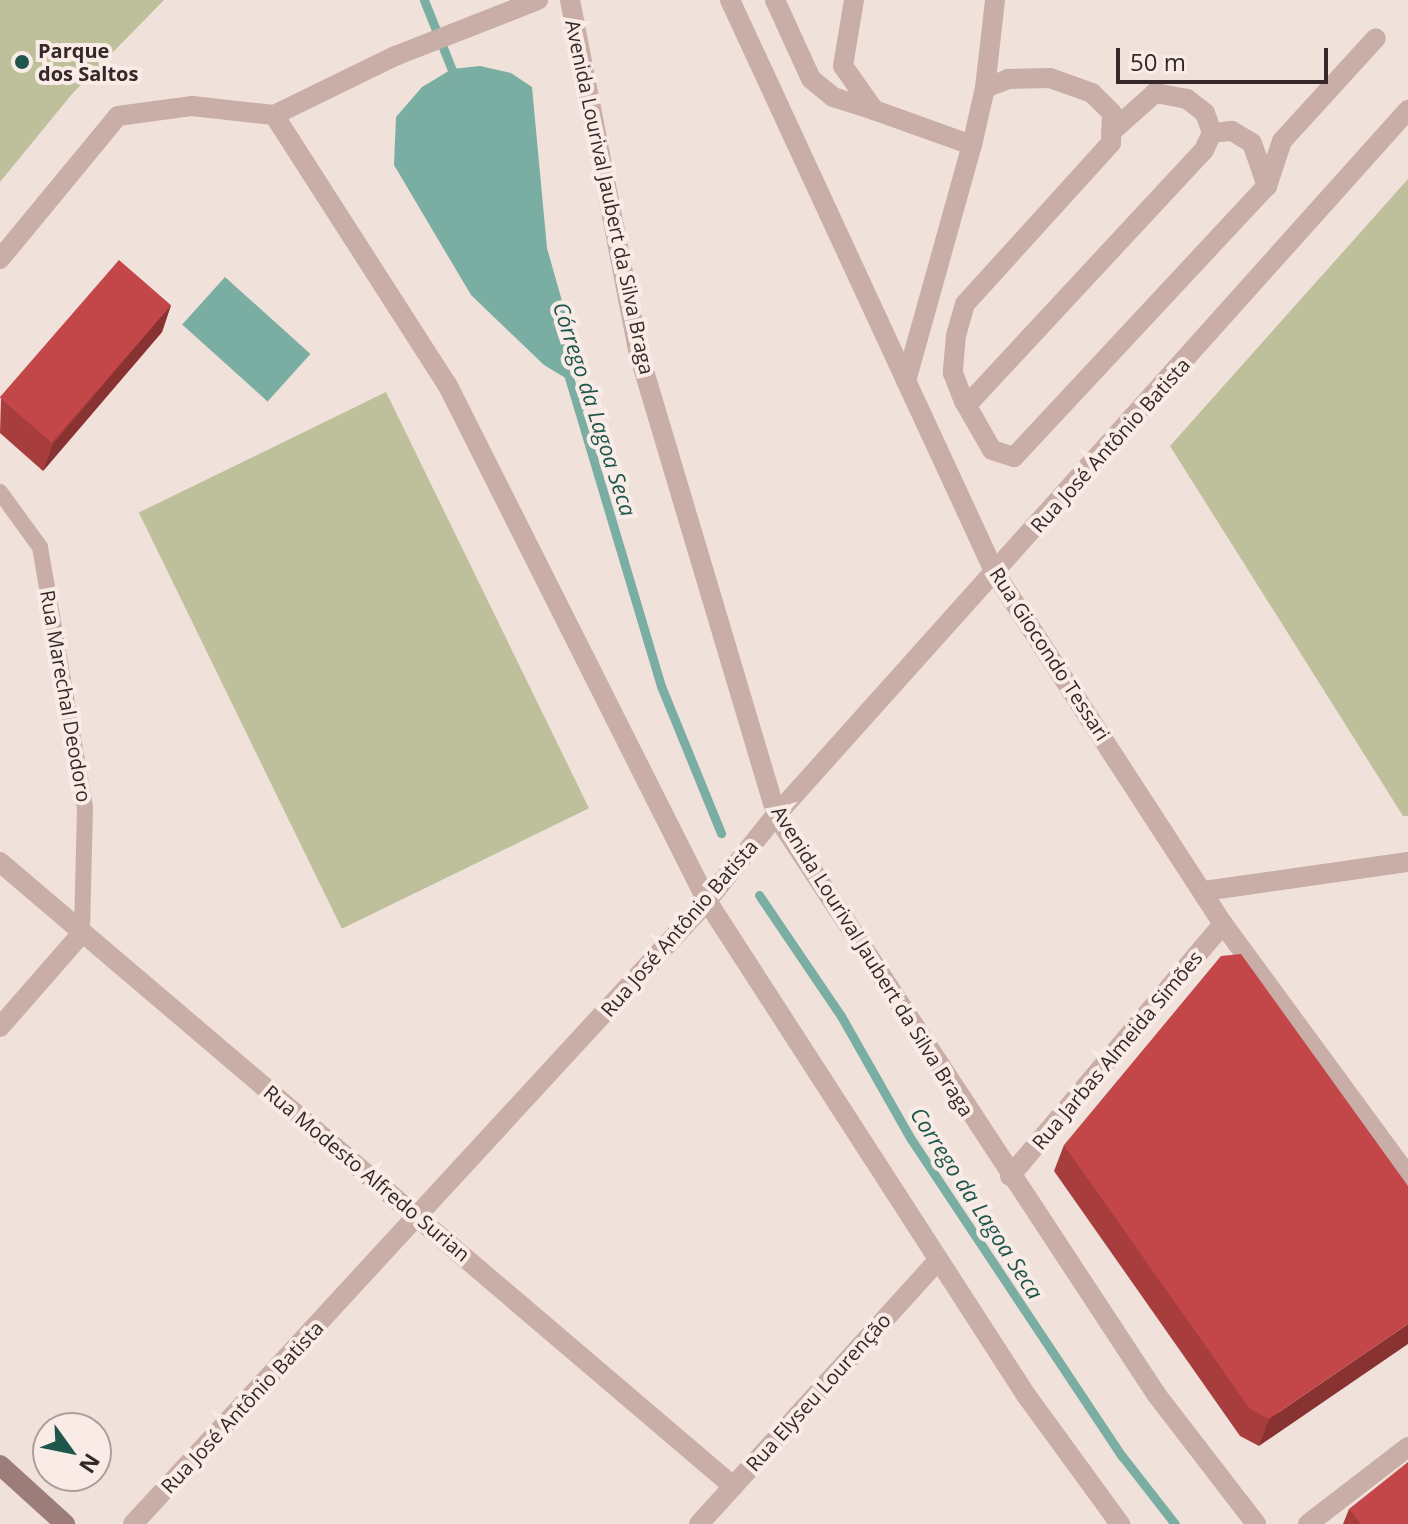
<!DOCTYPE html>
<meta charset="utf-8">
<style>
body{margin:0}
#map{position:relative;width:1408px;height:1524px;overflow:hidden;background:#f1e1db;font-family:"Open Sans",sans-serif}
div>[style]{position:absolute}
.green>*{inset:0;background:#bdc09b;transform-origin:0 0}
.water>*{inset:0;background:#7baea3;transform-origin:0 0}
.stream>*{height:9px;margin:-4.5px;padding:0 4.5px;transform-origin:4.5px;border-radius:4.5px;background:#7baea3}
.service>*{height:16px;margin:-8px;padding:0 8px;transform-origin:8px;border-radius:8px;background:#c9aea7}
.minor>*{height:20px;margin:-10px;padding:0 10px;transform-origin:10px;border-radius:10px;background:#c9aea7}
.tertiary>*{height:20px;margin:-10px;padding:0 10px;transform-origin:10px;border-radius:10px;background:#c9aea7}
.secondary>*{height:20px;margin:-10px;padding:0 10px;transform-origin:10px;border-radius:10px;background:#9d7d79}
.wall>*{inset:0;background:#a83d3e}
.shaded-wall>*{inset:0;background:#883232}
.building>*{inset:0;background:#c34748;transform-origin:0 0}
.dots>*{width:22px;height:22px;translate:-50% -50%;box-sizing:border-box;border:4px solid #f9ece7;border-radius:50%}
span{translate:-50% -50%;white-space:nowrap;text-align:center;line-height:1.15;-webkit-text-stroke:8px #f9ece7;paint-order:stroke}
.poi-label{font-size:20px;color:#362828;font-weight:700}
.left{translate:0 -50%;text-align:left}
.street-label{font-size:20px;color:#362828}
.water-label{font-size:22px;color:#1e564c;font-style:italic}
.north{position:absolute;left:32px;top:1412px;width:80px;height:80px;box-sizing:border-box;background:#f9ece7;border:2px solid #ab9e9b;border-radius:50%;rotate:123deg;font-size:22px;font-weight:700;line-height:32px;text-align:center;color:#362828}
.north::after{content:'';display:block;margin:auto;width:28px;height:36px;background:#1e564c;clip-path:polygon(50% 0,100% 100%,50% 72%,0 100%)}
.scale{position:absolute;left:1116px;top:48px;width:212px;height:36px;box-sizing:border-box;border:4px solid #362828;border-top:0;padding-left:10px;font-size:24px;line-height:28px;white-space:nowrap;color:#362828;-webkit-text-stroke:6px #f9ece7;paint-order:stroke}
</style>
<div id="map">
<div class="green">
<i style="clip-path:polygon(0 0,164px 0,72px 94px,0 182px)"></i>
<i style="clip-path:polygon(1408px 179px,1408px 816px,1403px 816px,1170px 446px)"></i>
<i style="left:386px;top:392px;width:463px;height:275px;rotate:64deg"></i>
</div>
<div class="water">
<i style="clip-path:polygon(480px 66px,511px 73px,532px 87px,547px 248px,575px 347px,572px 382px,544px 365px,471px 295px,394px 165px,396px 117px,422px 87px,452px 69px)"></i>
<i style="left:225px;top:277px;width:115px;height:64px;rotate:42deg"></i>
</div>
<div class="stream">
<i style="left:424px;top:0;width:86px;rotate:68.2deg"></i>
<i style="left:568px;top:374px;width:326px;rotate:73.4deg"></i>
<i style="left:661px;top:686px;width:159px;rotate:67.8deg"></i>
<i style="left:759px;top:895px;width:146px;rotate:55.9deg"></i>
<i style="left:841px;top:1016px;width:142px;rotate:60.4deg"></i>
<i style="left:911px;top:1139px;width:381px;rotate:56.4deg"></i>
<i style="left:1122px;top:1456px;width:86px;rotate:52.1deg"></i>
</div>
<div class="service">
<i style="left:0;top:492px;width:68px;rotate:54deg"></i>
<i style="left:40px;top:547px;width:265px;rotate:80.2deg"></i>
<i style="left:85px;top:808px;width:125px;rotate:91.4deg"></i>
</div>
<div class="minor">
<i style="left:730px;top:0;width:631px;rotate:65.18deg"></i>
<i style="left:995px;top:573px;width:419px;rotate:57deg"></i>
<i style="left:1223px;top:924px;width:313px;rotate:53.7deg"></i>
<i style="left:775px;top:0;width:87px;rotate:65.5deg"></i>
<i style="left:811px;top:79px;width:28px;rotate:39deg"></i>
<i style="left:833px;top:97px;width:43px;rotate:17.6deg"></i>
<i style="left:854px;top:0;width:67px;rotate:99.5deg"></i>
<i style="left:843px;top:66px;width:54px;rotate:54.8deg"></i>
<i style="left:874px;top:110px;width:104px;rotate:19.7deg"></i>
<i style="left:985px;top:88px;width:25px;rotate:-21deg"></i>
<i style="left:1008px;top:79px;width:42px;rotate:-1.4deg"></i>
<i style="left:1050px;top:78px;width:45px;rotate:19.7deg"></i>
<i style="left:1092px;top:93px;width:28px;rotate:45deg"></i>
<i style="left:1112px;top:113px;width:30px;rotate:92deg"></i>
<i style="left:1111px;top:143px;width:217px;rotate:132.2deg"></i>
<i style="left:965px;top:304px;width:32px;rotate:106deg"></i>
<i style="left:956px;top:335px;width:38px;rotate:95deg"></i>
<i style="left:953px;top:373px;width:30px;rotate:69deg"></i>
<i style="left:964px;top:401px;width:56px;rotate:60.3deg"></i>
<i style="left:992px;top:450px;width:23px;rotate:18deg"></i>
<i style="left:1014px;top:457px;width:371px;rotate:-47deg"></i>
<i style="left:1267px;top:186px;width:47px;rotate:-71.6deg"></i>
<i style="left:1282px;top:141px;width:139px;rotate:-47.6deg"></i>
<i style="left:1212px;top:133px;width:20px;rotate:-6deg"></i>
<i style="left:1232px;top:131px;width:23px;rotate:31deg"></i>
<i style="left:1252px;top:143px;width:46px;rotate:70.8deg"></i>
<i style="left:0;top:259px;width:185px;rotate:-50.5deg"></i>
<i style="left:118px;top:116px;width:75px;rotate:-7.7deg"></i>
<i style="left:192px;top:106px;width:82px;rotate:6.3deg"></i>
<i style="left:906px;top:381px;width:245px;rotate:-74.4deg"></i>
<i style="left:972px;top:145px;width:58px;rotate:-77.2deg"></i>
<i style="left:985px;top:88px;width:89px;rotate:-83.5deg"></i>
<i style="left:967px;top:405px;width:348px;rotate:-47.1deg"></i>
<i style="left:1204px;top:150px;width:19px;rotate:-65deg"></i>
<i style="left:1212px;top:133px;width:21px;rotate:-109deg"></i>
<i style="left:1205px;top:113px;width:23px;rotate:-142deg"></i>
<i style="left:1187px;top:99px;width:33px;rotate:-169deg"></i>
<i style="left:1155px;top:93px;width:59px;rotate:138.4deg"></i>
<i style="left:0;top:862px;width:963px;rotate:40.41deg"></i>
<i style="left:1204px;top:891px;width:206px;rotate:-8.1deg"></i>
<i style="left:0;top:1027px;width:125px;rotate:-48.9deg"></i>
<i style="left:1010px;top:1176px;width:330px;rotate:-49.8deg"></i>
<i style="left:133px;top:1524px;width:847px;rotate:-47.34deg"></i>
<i style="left:707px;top:901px;width:110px;rotate:-51.3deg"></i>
<i style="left:776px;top:815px;width:947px;rotate:-48.13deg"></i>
<i style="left:699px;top:1524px;width:356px;rotate:-47.8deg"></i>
<i style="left:1308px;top:1524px;width:126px;rotate:-37.6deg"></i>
</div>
<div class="tertiary">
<i style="left:538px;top:0;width:154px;rotate:158.6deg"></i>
<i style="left:395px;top:56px;width:135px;rotate:154deg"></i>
<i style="left:274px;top:115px;width:320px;rotate:57.3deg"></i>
<i style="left:447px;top:384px;width:579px;rotate:63.3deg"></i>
<i style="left:707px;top:901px;width:588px;rotate:57.15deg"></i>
<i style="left:1026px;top:1395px;width:160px;rotate:53.9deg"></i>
<i style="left:570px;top:0;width:361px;rotate:79deg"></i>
<i style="left:639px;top:354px;width:481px;rotate:73.4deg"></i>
<i style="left:776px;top:815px;width:693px;rotate:56.72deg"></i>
<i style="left:1156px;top:1394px;width:164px;rotate:52.4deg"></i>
</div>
<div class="secondary">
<i style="left:0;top:1465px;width:88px;rotate:42.2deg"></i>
</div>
<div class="wall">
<i style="clip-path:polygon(171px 305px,162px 332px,43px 471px,0 433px,1px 399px)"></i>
<i style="clip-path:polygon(1064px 1145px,1408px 1186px,1259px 1446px,1240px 1436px,1054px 1171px)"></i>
<i style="clip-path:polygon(1349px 1509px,1408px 1524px,1343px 1524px)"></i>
</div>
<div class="shaded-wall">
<i style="clip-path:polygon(171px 305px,162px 332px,43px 471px,53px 444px)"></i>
<i style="clip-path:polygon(1408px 1324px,1408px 1344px,1259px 1446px,1269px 1419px)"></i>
</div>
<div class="building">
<i style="left:119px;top:260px;width:69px;height:182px;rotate:41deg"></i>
<i style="clip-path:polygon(1241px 954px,1408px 1186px,1408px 1324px,1269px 1419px,1250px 1409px,1064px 1145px,1221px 956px)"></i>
<i style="clip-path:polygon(1408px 1462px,1408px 1524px,1361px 1524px,1349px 1509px)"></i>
</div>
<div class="dots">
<i style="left:22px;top:62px;background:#1e564c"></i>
</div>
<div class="poi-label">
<span class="left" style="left:38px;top:62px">Parque<br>dos Saltos</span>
</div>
<div class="street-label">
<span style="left:610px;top:197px;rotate:78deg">Avenida Lourival Jaubert da Silva Braga</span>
<span style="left:1110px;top:445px;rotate:-48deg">Rua José Antônio Batista</span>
<span style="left:1050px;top:654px;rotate:57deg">Rua Giocondo Tessari</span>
<span style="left:66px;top:696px;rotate:80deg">Rua Marechal Deodoro</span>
<span style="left:679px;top:928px;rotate:-49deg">Rua José Antônio Batista</span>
<span style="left:873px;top:961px;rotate:58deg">Avenida Lourival Jaubert da Silva Braga</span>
<span style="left:1117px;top:1050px;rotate:-50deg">Rua Jarbas Almeida Simões</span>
<span style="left:367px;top:1173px;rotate:40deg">Rua Modesto Alfredo Surian</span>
<span style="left:818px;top:1392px;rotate:-48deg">Rua Elyseu Lourenção</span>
<span style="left:242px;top:1407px;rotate:-47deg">Rua José Antônio Batista</span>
</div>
<div class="water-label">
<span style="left:595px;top:409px;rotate:72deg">Córrego da Lagoa Seca</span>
<span style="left:977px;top:1203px;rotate:57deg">Corrego da Lagoa Seca</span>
</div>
<div class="north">N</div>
<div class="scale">50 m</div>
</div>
